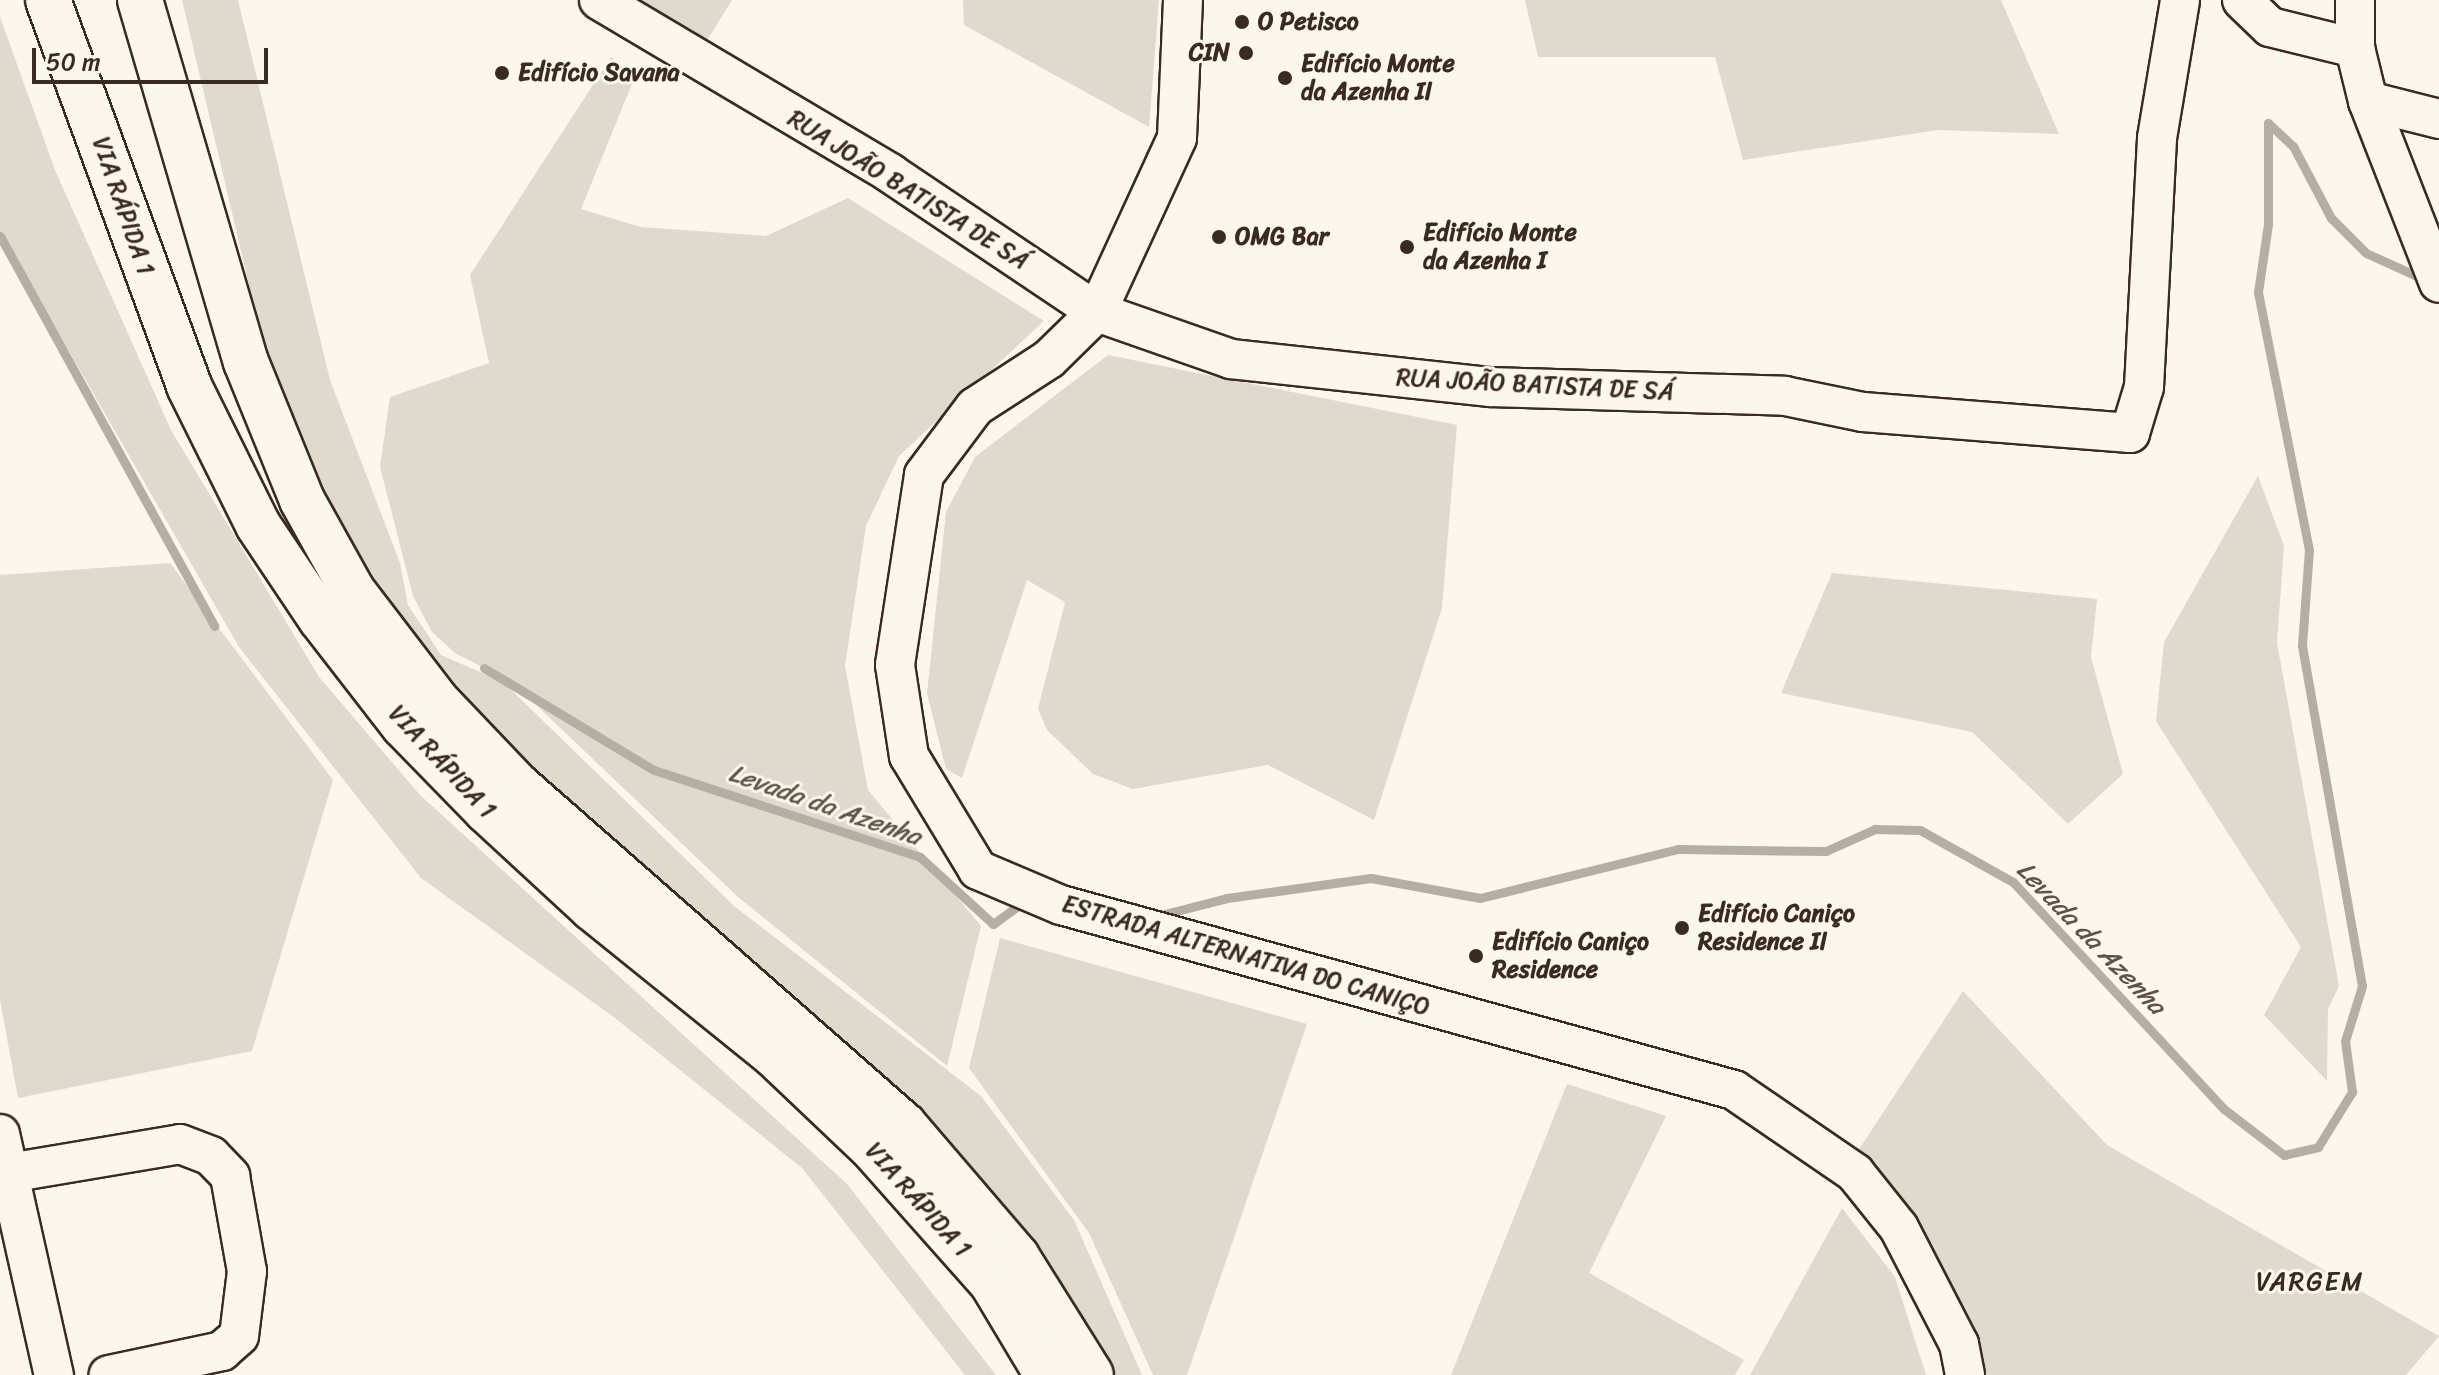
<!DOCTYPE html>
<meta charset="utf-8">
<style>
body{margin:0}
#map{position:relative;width:2439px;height:1375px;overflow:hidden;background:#fbf7ec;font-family:Sriracha,sans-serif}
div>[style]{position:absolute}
.green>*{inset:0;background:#dfd9ce}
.stream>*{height:9px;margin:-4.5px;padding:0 4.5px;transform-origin:4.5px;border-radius:4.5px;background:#b6aea2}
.roads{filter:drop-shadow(2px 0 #3b2a1e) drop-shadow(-2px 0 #3b2a1e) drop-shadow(0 2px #3b2a1e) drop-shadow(0 -2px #3b2a1e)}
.minor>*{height:38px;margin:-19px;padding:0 19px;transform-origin:19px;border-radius:19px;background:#fbf7ec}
.highway>*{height:44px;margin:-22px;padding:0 22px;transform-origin:22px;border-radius:22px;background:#fbf7ec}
.dots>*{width:22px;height:22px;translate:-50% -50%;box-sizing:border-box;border:4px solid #fbf7ec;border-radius:50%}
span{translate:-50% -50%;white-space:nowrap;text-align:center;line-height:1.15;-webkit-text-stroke:6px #fbf7ec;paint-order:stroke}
.poi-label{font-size:24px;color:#3b2a1e;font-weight:700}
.left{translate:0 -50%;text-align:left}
.right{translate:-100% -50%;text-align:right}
.street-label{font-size:24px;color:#3b2a1e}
.water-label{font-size:26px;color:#605246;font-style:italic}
.neighbourhood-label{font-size:26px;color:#3b2a1e;letter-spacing:2px}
.scale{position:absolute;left:32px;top:48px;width:236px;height:36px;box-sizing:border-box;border:4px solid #3b2a1e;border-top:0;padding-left:10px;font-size:24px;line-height:28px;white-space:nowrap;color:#3b2a1e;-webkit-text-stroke:6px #fbf7ec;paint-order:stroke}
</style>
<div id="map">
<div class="green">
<i style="clip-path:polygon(182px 0,238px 0,330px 380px,400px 563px,408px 605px,441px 655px,503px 682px,734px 906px,981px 1096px,1074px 1220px,1142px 1375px,1111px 1375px,423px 659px,335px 522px,265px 353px)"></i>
<i style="clip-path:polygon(633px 0,732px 0,703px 47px)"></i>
<i style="clip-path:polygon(963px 0,1159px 0,1149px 127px,964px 25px)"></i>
<i style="clip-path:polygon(1525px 0,2001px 0,2059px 134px,1938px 130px,1743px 160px,1715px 57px,1538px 57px)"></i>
<i style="clip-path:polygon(0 17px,55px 170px,171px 430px,319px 677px,420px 795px,847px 1184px,996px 1375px,965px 1375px,802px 1168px,615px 1018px,421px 878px,239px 647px,0 231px)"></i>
<i style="clip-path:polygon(611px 57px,634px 79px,581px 209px,641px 227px,766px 236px,848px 198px,1044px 321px,899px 456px,866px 526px,845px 666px,868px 790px,981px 926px,947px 1066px,738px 897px,512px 682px,455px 653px,432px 632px,413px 596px,380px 467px,390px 397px,489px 363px,470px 275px)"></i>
<i style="clip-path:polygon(1108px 355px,1457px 425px,1442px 608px,1374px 820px,1268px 765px,1133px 789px,1093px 774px,1047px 730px,1038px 709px,1065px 602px,1027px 580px,962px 778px,946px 769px,927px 694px,946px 512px,975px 457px)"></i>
<i style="clip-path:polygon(2258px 476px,2284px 546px,2277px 643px,2339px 986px,2328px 1009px,2327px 1081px,2264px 1015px,2301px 947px,2156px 721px,2164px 642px)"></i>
<i style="clip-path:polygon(170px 563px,333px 780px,252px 1051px,18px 1098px,0 1000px,0 575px)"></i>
<i style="clip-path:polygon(1832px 573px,2097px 599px,2091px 657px,2123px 774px,2068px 824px,1972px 732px,1781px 693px)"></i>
<i style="clip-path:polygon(1000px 938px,1307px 1024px,1187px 1375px,1153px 1375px,1089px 1233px,969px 1068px)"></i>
<i style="clip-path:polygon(1963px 991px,2107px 1145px,2439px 1336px,2406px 1375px,1981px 1375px,1852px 1160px)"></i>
<i style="clip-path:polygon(1567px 1084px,1666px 1116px,1589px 1273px,1744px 1360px,1735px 1375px,1451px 1375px)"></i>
<i style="clip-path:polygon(1842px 1208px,1895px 1277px,1926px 1375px,1750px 1375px)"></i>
</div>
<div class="stream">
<i style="left:0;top:236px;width:445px;rotate:61.2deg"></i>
<i style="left:484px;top:668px;width:198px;rotate:31deg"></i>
<i style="left:654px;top:770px;width:280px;rotate:18.1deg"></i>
<i style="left:920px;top:857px;width:99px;rotate:42.5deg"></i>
<i style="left:993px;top:924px;width:39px;rotate:-36deg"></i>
<i style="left:1157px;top:916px;width:72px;rotate:-14.4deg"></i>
<i style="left:1227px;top:898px;width:145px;rotate:-7.9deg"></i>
<i style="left:1371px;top:878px;width:111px;rotate:10.4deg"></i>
<i style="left:1480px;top:898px;width:204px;rotate:-13.9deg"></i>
<i style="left:1678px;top:849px;width:148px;rotate:0.8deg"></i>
<i style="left:1826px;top:851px;width:54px;rotate:-24.2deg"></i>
<i style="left:1875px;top:829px;width:45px;rotate:1.3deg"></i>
<i style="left:1920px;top:830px;width:107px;rotate:29.2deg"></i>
<i style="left:2013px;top:882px;width:310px;rotate:47.1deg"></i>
<i style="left:2224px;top:1109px;width:76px;rotate:37.5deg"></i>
<i style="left:2284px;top:1155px;width:35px;rotate:-13deg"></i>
<i style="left:2318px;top:1147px;width:65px;rotate:-58.3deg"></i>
<i style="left:2352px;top:1092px;width:51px;rotate:-97.8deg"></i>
<i style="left:2345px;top:1041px;width:58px;rotate:-72.8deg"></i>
<i style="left:2362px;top:986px;width:346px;rotate:-100deg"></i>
<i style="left:2302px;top:645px;width:95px;rotate:-85.8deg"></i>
<i style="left:2309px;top:550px;width:263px;rotate:-101.2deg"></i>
<i style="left:2258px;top:292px;width:69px;rotate:-81.6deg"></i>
<i style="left:2268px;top:224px;width:101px;rotate:-90deg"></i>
<i style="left:2268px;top:123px;width:34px;rotate:43deg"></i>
<i style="left:2293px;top:146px;width:81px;rotate:62.2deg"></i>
<i style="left:2331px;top:218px;width:49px;rotate:45deg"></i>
<i style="left:2366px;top:253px;width:56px;rotate:24.3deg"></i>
</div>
<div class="roads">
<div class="minor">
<i style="left:599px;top:0;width:339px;rotate:30.7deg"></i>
<i style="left:890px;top:173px;width:249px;rotate:33.9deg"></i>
<i style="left:1097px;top:312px;width:142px;rotate:19.3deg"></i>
<i style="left:1231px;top:359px;width:261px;rotate:6.2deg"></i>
<i style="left:1490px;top:387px;width:295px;rotate:1.7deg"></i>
<i style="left:1785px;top:396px;width:80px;rotate:11.6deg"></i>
<i style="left:1863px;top:412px;width:268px;rotate:4.5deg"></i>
<i style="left:2130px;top:433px;width:48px;rotate:-73.1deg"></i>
<i style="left:2144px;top:387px;width:249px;rotate:-87deg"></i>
<i style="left:2157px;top:138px;width:140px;rotate:-80.5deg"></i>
<i style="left:1183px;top:0;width:138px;rotate:92.5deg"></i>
<i style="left:1177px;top:138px;width:192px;rotate:114.7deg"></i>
<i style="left:1097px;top:312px;width:67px;rotate:135.6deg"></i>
<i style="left:1049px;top:359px;width:88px;rotate:147deg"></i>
<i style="left:975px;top:407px;width:85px;rotate:126.9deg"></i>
<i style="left:924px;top:475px;width:192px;rotate:98.7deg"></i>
<i style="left:895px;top:665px;width:92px;rotate:81.3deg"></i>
<i style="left:909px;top:756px;width:133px;rotate:58.8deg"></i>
<i style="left:978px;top:870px;width:90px;rotate:22.9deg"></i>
<i style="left:1061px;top:905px;width:698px;rotate:15.37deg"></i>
<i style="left:1734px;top:1090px;width:147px;rotate:34.4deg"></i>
<i style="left:1855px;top:1173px;width:70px;rotate:51.3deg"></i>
<i style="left:1899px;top:1228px;width:131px;rotate:62.7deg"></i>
<i style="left:1959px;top:1344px;width:32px;rotate:79deg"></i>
<i style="left:2242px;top:0;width:39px;rotate:44deg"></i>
<i style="left:2270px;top:27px;width:88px;rotate:13.9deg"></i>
<i style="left:2355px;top:0;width:48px;rotate:90deg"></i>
<i style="left:2355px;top:48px;width:55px;rotate:76.2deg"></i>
<i style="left:2368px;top:101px;width:195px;rotate:68.7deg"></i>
<i style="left:2368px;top:101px;width:73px;rotate:14.2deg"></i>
<i style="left:0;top:1134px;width:247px;rotate:77.4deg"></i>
<i style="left:9px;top:1173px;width:173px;rotate:-9.6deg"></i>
<i style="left:180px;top:1144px;width:33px;rotate:21deg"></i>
<i style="left:211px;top:1156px;width:28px;rotate:46deg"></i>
<i style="left:230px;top:1176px;width:97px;rotate:79.9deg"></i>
<i style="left:247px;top:1271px;width:65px;rotate:97deg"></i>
<i style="left:239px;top:1336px;width:23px;rotate:139deg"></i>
<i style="left:222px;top:1351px;width:116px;rotate:168deg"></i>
</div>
<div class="highway">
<i style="left:48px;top:0;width:411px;rotate:69.9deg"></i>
<i style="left:189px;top:386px;width:155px;rotate:63.6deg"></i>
<i style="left:258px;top:525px;width:113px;rotate:56.2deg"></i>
<i style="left:321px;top:619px;width:135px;rotate:52.2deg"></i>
<i style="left:404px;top:726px;width:119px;rotate:45.7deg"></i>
<i style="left:487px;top:811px;width:143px;rotate:42.7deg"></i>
<i style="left:592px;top:908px;width:233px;rotate:38.9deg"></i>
<i style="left:773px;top:1054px;width:139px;rotate:43.5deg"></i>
<i style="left:874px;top:1150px;width:178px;rotate:48.4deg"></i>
<i style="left:992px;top:1283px;width:107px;rotate:59.1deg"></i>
<i style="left:140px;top:0;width:377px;rotate:73.7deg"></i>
<i style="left:246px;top:362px;width:149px;rotate:67.9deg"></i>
<i style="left:302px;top:500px;width:103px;rotate:60.9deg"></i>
<i style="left:352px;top:590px;width:138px;rotate:52.6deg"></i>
<i style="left:436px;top:700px;width:119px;rotate:46.4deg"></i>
<i style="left:518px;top:786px;width:514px;rotate:41.29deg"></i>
<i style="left:904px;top:1125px;width:174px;rotate:49.4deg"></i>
<i style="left:1017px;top:1257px;width:139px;rotate:57.9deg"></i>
</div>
</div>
<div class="dots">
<i style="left:1242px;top:22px;background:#3b2a1e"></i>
<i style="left:1246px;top:53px;background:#3b2a1e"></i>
<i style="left:502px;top:73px;background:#3b2a1e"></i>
<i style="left:1285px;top:78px;background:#3b2a1e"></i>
<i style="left:1219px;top:237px;background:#3b2a1e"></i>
<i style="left:1407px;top:247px;background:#3b2a1e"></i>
<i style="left:1682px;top:928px;background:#3b2a1e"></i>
<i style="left:1476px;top:956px;background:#3b2a1e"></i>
</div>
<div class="poi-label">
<span class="left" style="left:1258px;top:22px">O Petisco</span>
<span class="right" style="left:1230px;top:53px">CIN</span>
<span class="left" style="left:1301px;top:78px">Edifício Monte<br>da Azenha II</span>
<span class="left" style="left:518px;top:73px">Edifício Savana</span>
<span class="left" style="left:1423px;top:247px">Edifício Monte<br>da Azenha I</span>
<span class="left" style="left:1235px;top:237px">OMG Bar</span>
<span class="left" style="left:1698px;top:928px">Edifício Caniço<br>Residence II</span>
<span class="left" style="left:1492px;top:956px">Edifício Caniço<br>Residence</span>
</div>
<div class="street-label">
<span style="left:908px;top:190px;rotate:32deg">RUA JOÃO BATISTA DE SÁ</span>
<span style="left:123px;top:206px;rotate:71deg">VIA RÁPIDA 1</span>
<span style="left:1535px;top:385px;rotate:3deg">RUA JOÃO BATISTA DE SÁ</span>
<span style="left:442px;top:762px;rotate:47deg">VIA RÁPIDA 1</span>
<span style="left:1246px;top:956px;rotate:16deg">ESTRADA ALTERNATIVA DO CANIÇO</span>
<span style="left:918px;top:1200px;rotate:48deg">VIA RÁPIDA 1</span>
</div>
<div class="water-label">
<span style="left:825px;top:805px;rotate:19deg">Levada da Azenha</span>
<span style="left:2091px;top:938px;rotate:46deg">Levada da Azenha</span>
</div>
<div class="neighbourhood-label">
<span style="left:2310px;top:1282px">VARGEM</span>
</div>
<div class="scale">50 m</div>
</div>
